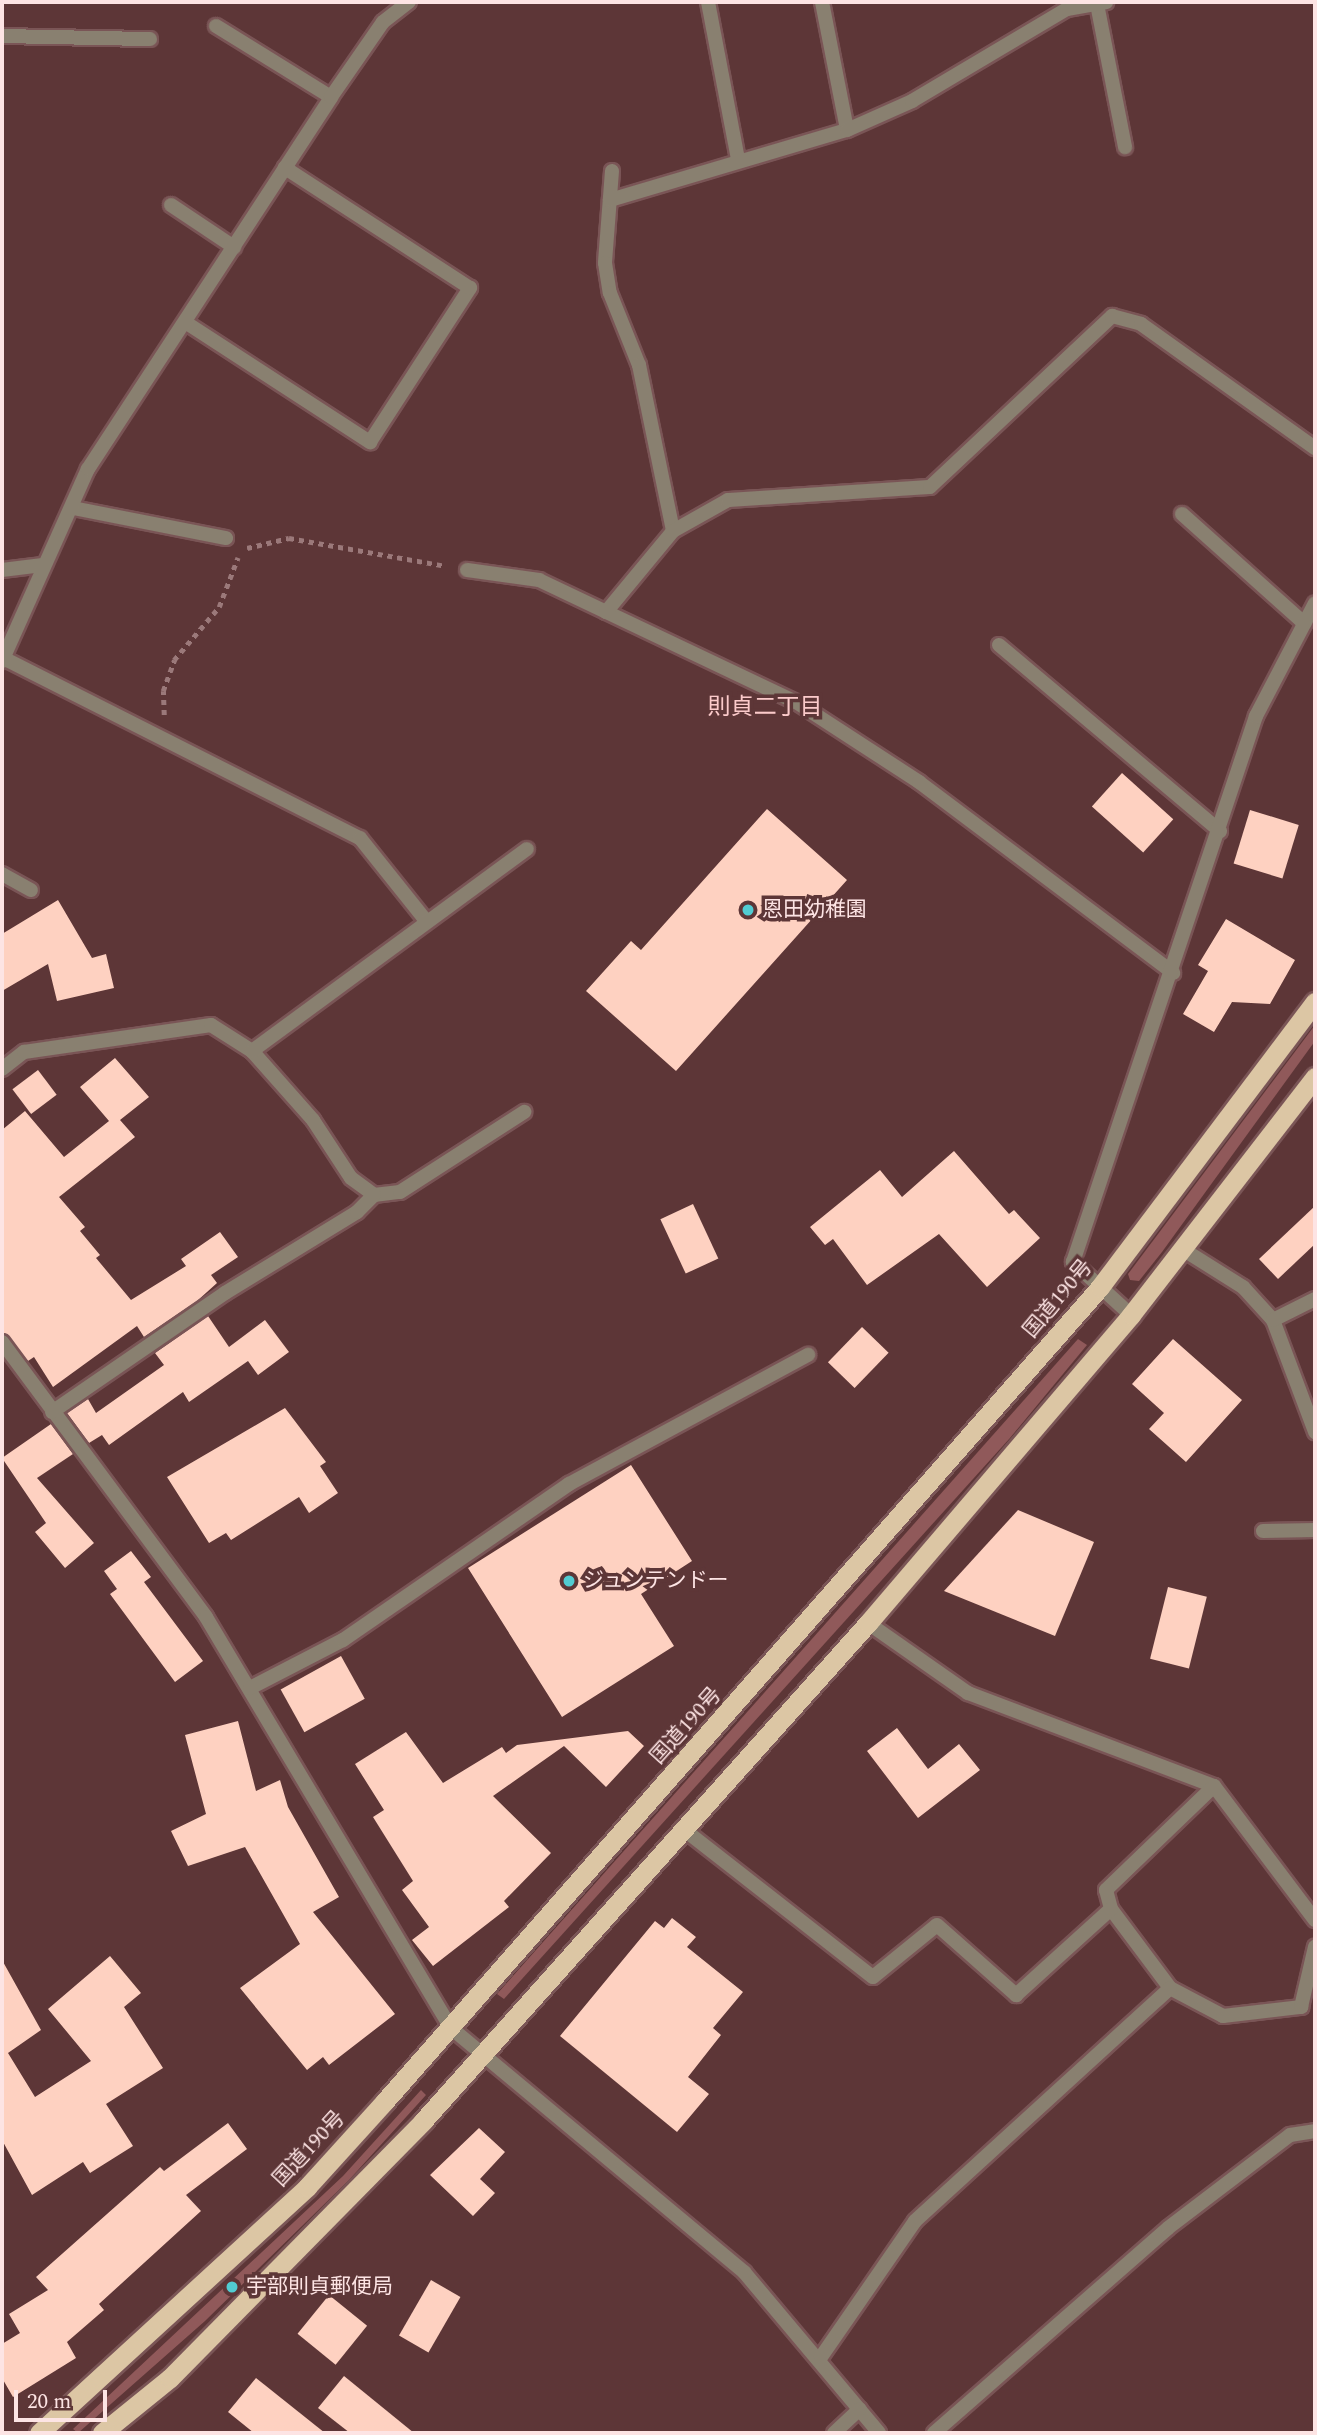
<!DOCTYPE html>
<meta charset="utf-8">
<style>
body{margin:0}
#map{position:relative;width:1317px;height:2435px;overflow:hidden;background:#5d3637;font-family:Spectral,"Noto Sans JP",serif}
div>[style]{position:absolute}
.green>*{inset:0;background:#90595a}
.building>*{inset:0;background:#fed1c1;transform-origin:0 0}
.path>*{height:4.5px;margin-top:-2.25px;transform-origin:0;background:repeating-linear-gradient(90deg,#9b797a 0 5px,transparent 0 10px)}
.roads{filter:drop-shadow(2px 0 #7a5556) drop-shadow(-2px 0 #7a5556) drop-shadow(0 2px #7a5556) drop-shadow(0 -2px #7a5556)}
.minor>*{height:14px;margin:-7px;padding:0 7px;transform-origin:7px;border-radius:7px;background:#898070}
.trunk>*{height:19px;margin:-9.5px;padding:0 9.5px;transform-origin:9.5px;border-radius:9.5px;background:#dcc6a4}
.dots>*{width:19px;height:19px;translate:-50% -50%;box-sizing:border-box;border:4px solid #5d3637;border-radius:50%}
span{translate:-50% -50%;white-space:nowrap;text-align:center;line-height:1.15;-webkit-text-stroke:7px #5d3637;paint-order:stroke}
.poi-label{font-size:21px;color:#fde4e4}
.left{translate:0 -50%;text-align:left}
.street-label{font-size:21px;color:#fde4e4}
.neighbourhood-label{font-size:23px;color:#fbcaca}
.frame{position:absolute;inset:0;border:4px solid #fde4e4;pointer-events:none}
.scale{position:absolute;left:14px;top:2390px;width:93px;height:32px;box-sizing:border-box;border:4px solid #fde4e4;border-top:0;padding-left:9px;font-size:21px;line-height:24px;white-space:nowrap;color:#fde4e4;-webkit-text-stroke:5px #5d3637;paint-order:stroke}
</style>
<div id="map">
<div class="green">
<i style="clip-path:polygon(1315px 1025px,1315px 1041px,1162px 1252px,1139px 1281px,1130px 1280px,1128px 1274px)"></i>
<i style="clip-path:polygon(1078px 1339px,1087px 1345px,1010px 1438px,504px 1999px,497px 1994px)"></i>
<i style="clip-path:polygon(421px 2090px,426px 2095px,349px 2180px,205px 2321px,78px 2433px,73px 2429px,343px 2176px)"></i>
</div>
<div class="building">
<i style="left:1122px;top:773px;width:69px;height:45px;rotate:42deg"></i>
<i style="clip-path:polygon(767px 809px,847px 880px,676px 1071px,586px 991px,631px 941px,641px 950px)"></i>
<i style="left:1250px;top:810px;width:51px;height:56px;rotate:17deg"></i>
<i style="clip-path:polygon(58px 900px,92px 958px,106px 954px,114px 988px,57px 1001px,48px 964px,2px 991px,2px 934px)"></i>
<i style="clip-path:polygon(1226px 919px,1295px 960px,1270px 1004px,1232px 1002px,1214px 1032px,1183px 1014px,1208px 971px,1198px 965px)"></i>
<i style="clip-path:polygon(115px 1058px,149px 1097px,120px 1120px,135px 1137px,59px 1197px,85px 1227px,80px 1231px,100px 1255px,96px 1258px,131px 1300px,186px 1266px,181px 1259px,220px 1232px,238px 1257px,211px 1275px,217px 1283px,197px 1301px,144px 1337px,137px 1326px,53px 1387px,34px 1357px,28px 1361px,2px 1332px,2px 1130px,25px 1111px,64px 1157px,109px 1121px,80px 1087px)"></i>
<i style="left:38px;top:1070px;width:31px;height:32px;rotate:53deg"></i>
<i style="clip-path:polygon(954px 1151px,1009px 1214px,1014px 1210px,1040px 1238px,987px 1287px,939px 1234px,867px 1285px,833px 1239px,825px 1245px,810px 1227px,880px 1170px,902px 1197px)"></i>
<i style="left:693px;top:1204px;width:60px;height:36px;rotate:65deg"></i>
<i style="clip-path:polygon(1315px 1206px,1315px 1244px,1278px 1279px,1259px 1259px)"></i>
<i style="clip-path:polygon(208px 1316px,229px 1347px,265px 1320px,289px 1352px,258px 1375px,248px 1361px,189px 1402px,183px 1392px,109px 1445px,102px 1435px,89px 1443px,67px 1413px,88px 1399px,96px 1413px,164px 1365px,155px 1353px)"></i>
<i style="left:862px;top:1327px;width:37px;height:49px;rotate:44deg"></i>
<i style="clip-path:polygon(1173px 1339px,1242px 1400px,1186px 1462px,1149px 1429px,1164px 1413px,1132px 1384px)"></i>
<i style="clip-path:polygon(285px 1408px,326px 1462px,320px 1466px,338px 1493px,309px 1513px,299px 1497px,231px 1540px,226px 1533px,209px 1543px,167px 1477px)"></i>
<i style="clip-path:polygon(51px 1424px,73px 1454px,37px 1478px,94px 1543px,65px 1568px,35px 1532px,46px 1523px,2px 1458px)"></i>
<i style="clip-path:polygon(631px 1465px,692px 1561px,641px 1594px,674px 1646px,562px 1717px,468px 1568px)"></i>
<i style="clip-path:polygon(1018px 1510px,1094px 1542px,1055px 1636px,944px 1591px)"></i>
<i style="clip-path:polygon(131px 1551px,151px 1577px,144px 1582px,203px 1661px,175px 1682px,110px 1594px,117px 1589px,104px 1571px)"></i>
<i style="left:1168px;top:1587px;width:40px;height:74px;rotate:14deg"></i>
<i style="left:341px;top:1656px;width:49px;height:69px;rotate:61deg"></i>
<i style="clip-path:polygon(238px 1721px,256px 1791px,280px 1780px,288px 1807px,339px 1897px,313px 1912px,395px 2014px,329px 2065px,323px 2057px,307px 2070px,240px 1988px,300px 1944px,245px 1847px,188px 1866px,171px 1831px,206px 1814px,185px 1735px)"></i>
<i style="clip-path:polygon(897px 1728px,928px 1769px,959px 1744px,980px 1770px,918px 1818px,867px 1751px)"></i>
<i style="clip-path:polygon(628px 1731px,644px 1746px,606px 1787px,564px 1746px,493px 1796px,551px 1853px,504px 1901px,509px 1907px,433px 1966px,412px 1940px,429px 1927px,402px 1890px,413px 1881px,373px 1817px,384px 1810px,355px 1764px,406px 1732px,443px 1783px,502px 1747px,506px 1753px,517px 1745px)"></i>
<i style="clip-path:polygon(672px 1918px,696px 1937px,687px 1947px,743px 1992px,713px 2028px,721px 2035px,688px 2077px,709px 2094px,677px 2132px,560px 2036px,655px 1921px,664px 1928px)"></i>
<i style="clip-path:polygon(110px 1956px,141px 1993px,124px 2007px,163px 2068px,106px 2104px,133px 2146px,90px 2173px,83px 2162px,32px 2195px,2px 2140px,2px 1960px,41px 2030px,8px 2053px,35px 2097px,91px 2061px,48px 2009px)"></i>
<i style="clip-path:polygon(228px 2123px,247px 2149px,186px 2195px,201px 2211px,99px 2304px,104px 2310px,67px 2342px,76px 2358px,13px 2397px,2px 2378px,2px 2344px,20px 2333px,9px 2314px,48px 2290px,36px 2277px,160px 2167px,164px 2171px)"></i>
<i style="clip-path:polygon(479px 2128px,505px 2152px,480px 2179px,495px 2193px,473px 2216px,430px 2175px)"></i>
<i style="left:431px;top:2280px;width:34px;height:64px;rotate:30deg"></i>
<i style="left:329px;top:2295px;width:49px;height:50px;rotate:39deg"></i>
<i style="clip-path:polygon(344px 2376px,414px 2433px,350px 2433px,318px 2408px)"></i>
<i style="clip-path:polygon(256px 2378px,325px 2433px,254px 2433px,228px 2412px)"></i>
</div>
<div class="path">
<i style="left:247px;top:548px;width:43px;rotate:-13.4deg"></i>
<i style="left:289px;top:538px;width:159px;rotate:10.1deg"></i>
<i style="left:164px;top:715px;width:24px;rotate:-92deg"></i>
<i style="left:163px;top:691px;width:33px;rotate:-70deg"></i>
<i style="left:174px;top:660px;width:70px;rotate:-49.7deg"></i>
<i style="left:219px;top:607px;width:53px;rotate:-69.2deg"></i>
</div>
<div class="roads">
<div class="minor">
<i style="left:708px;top:2px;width:161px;rotate:79.2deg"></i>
<i style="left:822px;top:2px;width:130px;rotate:78.9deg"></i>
<i style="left:1097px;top:4px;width:146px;rotate:78.9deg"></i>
<i style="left:216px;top:26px;width:135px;rotate:31.7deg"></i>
<i style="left:2px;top:36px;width:148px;rotate:1.2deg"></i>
<i style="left:612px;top:171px;width:92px;rotate:94.4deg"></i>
<i style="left:605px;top:263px;width:30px;rotate:81deg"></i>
<i style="left:610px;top:293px;width:78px;rotate:68.1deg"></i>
<i style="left:639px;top:365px;width:169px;rotate:78.4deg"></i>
<i style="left:610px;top:200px;width:247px;rotate:-16.5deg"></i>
<i style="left:847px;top:130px;width:71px;rotate:-24deg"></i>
<i style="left:912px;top:101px;width:180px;rotate:-30.7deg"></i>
<i style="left:1067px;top:9px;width:40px;rotate:-10deg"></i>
<i style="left:171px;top:205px;width:76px;rotate:33.7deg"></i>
<i style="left:185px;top:322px;width:221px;rotate:33deg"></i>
<i style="left:370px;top:442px;width:184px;rotate:-57deg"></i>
<i style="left:470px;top:288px;width:221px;rotate:-147deg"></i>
<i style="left:73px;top:508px;width:156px;rotate:11.1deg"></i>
<i style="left:1182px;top:514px;width:164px;rotate:41.8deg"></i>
<i style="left:2px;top:570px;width:41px;rotate:-7deg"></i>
<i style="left:467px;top:570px;width:73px;rotate:7.9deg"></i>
<i style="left:539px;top:580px;width:284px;rotate:25.4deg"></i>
<i style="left:796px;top:702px;width:147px;rotate:33deg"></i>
<i style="left:919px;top:782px;width:318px;rotate:36.9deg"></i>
<i style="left:606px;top:612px;width:105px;rotate:-50.4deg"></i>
<i style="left:673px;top:531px;width:63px;rotate:-29.4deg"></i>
<i style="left:728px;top:500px;width:202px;rotate:-3.7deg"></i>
<i style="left:930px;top:487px;width:250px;rotate:-43.2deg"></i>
<i style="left:1112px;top:316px;width:30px;rotate:15deg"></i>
<i style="left:1141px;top:324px;width:214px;rotate:35.5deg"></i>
<i style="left:999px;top:645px;width:289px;rotate:40.1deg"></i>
<i style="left:3px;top:658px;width:400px;rotate:26.8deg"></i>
<i style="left:360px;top:838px;width:107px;rotate:51.4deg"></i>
<i style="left:2px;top:661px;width:210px;rotate:-65.9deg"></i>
<i style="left:88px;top:469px;width:444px;rotate:-56.8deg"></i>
<i style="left:331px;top:97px;width:91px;rotate:-55.3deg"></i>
<i style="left:383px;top:22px;width:33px;rotate:-38deg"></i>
<i style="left:2px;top:874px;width:33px;rotate:29deg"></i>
<i style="left:252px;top:1051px;width:92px;rotate:48.5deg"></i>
<i style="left:313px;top:1120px;width:69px;rotate:56.8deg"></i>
<i style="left:351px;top:1178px;width:29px;rotate:36deg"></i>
<i style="left:374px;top:1195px;width:26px;rotate:-7deg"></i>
<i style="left:400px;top:1192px;width:148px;rotate:-32.8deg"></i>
<i style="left:2px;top:1069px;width:28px;rotate:-38deg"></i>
<i style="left:24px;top:1052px;width:189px;rotate:-8.2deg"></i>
<i style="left:211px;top:1025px;width:49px;rotate:32.4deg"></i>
<i style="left:252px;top:1051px;width:341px;rotate:-36.3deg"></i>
<i style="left:1184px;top:1250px;width:70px;rotate:32.1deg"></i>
<i style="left:1243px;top:1287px;width:45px;rotate:47.7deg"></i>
<i style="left:1273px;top:1320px;width:120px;rotate:69.4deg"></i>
<i style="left:1131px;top:1315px;width:79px;rotate:-137.6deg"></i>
<i style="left:1073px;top:1262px;width:576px;rotate:-71.47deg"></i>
<i style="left:1256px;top:716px;width:127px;rotate:-62.4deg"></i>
<i style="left:1273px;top:1320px;width:47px;rotate:-26.6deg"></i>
<i style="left:2px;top:1342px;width:342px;rotate:53.4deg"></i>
<i style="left:206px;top:1617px;width:477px;rotate:59.2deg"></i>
<i style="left:450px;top:2027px;width:383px;rotate:39.8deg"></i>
<i style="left:744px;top:2272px;width:210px;rotate:50deg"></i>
<i style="left:52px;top:1412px;width:210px;rotate:-34.5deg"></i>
<i style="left:225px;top:1293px;width:155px;rotate:-31.5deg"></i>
<i style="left:357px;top:1212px;width:24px;rotate:-45deg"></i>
<i style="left:1263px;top:1531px;width:52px;rotate:-1.1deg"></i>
<i style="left:868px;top:1623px;width:122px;rotate:35deg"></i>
<i style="left:968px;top:1693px;width:263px;rotate:20.7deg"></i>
<i style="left:1214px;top:1786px;width:168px;rotate:53deg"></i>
<i style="left:250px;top:1688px;width:105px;rotate:-27.3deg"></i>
<i style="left:343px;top:1640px;width:275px;rotate:-34.6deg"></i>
<i style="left:569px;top:1484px;width:272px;rotate:-28.4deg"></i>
<i style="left:1214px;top:1786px;width:150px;rotate:136.1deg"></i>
<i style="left:1106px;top:1890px;width:20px;rotate:75deg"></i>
<i style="left:1111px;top:1909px;width:99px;rotate:53.2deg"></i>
<i style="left:1170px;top:1988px;width:60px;rotate:27.8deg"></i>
<i style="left:1223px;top:2016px;width:79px;rotate:-6.6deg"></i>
<i style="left:1301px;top:2007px;width:62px;rotate:-76.9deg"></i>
<i style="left:682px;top:1828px;width:242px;rotate:38deg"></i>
<i style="left:873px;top:1977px;width:82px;rotate:-39.1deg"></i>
<i style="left:937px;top:1925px;width:106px;rotate:41.5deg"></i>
<i style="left:1016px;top:1995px;width:128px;rotate:-42.2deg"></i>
<i style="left:821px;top:2357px;width:165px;rotate:-55.3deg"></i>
<i style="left:915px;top:2221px;width:345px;rotate:-42.4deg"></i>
<i style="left:834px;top:2433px;width:35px;rotate:-43deg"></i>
<i style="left:934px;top:2433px;width:311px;rotate:-41.2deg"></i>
<i style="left:1168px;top:2228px;width:153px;rotate:-37.3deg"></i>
<i style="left:1290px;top:2135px;width:25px;rotate:-9deg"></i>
</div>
<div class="trunk">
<i style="left:39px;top:2433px;width:364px;rotate:-42.5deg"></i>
<i style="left:307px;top:2187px;width:116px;rotate:-47.8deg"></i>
<i style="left:385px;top:2101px;width:1083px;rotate:-48.7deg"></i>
<i style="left:1100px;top:1287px;width:357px;rotate:-53deg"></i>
<i style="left:102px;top:2433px;width:87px;rotate:-39deg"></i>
<i style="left:170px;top:2378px;width:361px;rotate:-45.4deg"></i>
<i style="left:423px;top:2121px;width:668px;rotate:-48.22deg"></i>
<i style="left:868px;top:1623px;width:405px;rotate:-49.5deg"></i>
<i style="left:1131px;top:1315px;width:301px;rotate:-52.3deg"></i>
</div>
</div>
<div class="dots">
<i style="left:748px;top:910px;background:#51ccd2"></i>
<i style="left:569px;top:1581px;background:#51ccd2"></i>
<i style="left:232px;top:2287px;background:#51ccd2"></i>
</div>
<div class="poi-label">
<span class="left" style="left:762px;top:910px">恩田幼稚園</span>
<span class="left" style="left:583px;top:1581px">ジュンテンドー</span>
<span class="left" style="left:246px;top:2287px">宇部則貞郵便局</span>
</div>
<div class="street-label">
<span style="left:1058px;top:1299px;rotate:-50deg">国道190号</span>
<span style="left:686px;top:1726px;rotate:-48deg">国道190号</span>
<span style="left:309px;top:2149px;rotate:-47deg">国道190号</span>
</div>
<div class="neighbourhood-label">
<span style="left:765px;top:708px">則貞二丁目</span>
</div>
<div class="frame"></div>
<div class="scale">20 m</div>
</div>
